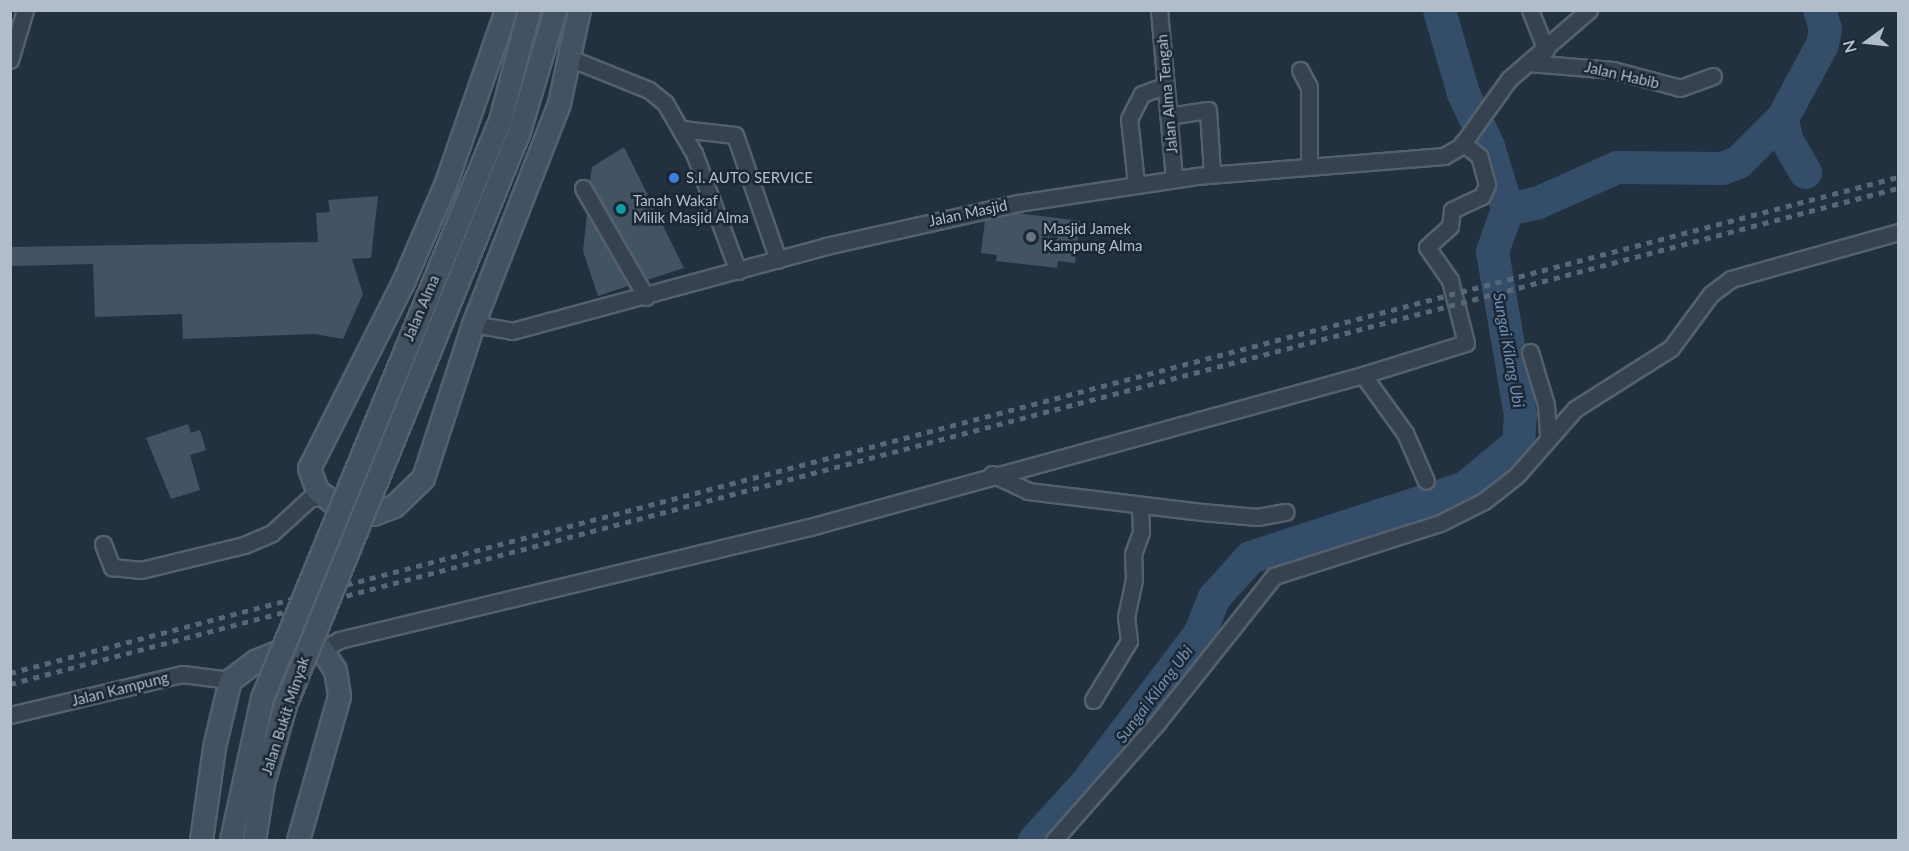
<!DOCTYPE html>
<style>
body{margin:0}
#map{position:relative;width:1909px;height:851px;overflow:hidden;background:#223140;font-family:Lato,sans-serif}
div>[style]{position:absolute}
.river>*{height:33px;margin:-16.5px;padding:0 16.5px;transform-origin:16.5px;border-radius:16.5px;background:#344d69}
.building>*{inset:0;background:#425364}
.roads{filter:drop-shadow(2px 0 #54606d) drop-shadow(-2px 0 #54606d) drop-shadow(0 2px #54606d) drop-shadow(0 -2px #54606d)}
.minor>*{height:15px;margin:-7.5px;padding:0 7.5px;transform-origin:7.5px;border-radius:7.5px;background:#36424f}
.secondary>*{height:21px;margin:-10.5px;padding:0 10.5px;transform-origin:10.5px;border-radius:10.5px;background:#435263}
.rail>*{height:4.5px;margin-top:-2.25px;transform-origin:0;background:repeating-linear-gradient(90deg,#576777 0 6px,transparent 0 12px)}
.bridges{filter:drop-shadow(2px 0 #54606d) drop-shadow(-2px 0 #54606d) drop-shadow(0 2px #54606d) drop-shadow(0 -2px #54606d)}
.secondary-bridge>*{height:21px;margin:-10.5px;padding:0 10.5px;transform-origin:10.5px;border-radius:10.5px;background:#435263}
.dots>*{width:16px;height:16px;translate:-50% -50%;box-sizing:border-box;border:3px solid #1b2734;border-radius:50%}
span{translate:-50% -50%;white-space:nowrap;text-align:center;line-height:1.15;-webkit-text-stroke:5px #1b2734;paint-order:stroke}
.street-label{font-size:15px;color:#b2bdcb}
.poi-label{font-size:15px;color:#b2bdcb}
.left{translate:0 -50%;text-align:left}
.water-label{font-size:16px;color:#6f90b1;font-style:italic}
.frame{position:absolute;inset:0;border:12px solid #b2bdcb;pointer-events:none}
.north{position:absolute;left:1837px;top:12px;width:60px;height:60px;-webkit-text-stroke:4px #1b2734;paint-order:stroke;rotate:255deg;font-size:16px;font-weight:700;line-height:24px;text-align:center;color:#b2bdcb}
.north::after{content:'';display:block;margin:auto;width:21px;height:27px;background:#b2bdcb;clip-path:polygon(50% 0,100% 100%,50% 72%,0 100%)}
</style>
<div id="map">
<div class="river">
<i style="left:1439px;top:10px;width:86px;rotate:73.9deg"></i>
<i style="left:1463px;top:93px;width:59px;rotate:64.7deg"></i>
<i style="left:1488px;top:146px;width:66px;rotate:73.2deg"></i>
<i style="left:1782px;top:118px;width:21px;rotate:79deg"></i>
<i style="left:1786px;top:139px;width:38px;rotate:60deg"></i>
<i style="left:1034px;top:840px;width:76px;rotate:-47.7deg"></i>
<i style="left:1085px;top:784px;width:188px;rotate:-52.8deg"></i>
<i style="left:1199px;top:634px;width:40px;rotate:-68deg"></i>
<i style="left:1214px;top:597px;width:54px;rotate:-48deg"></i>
<i style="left:1250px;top:557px;width:226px;rotate:-18deg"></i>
<i style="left:1465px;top:487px;width:69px;rotate:-39.7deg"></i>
<i style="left:1518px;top:443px;width:28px;rotate:-86deg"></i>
<i style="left:1520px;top:415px;width:166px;rotate:-99.7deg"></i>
<i style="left:1492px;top:251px;width:45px;rotate:-70.3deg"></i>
<i style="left:1507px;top:209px;width:30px;rotate:-12deg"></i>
<i style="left:1536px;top:203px;width:89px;rotate:-24deg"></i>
<i style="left:1617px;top:167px;width:105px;rotate:0.5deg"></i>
<i style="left:1722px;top:168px;width:17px;rotate:-21deg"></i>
<i style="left:1738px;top:162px;width:62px;rotate:-45deg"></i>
<i style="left:1782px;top:118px;width:84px;rotate:-61.6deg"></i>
<i style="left:1822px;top:44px;width:16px;rotate:-79deg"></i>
<i style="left:1825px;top:28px;width:19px;rotate:-108deg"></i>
</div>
<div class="building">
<i style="clip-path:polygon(624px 147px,684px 268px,647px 280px,590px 182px,592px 167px)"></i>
<i style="clip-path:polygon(378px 196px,371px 258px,352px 259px,363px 294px,343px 339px,315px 334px,183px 339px,182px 314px,95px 317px,93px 264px,10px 266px,10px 247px,318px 242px,316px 213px,330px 212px,328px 200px)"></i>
<i style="clip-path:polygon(1017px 213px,1080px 221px,1075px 263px,1058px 261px,1057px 268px,996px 261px,997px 255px,981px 253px,985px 220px)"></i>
<i style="clip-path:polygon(587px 214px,628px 286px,598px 296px,583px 251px)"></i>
<i style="clip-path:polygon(188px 424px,191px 433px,200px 430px,206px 450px,190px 455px,200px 490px,171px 499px,146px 438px)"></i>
</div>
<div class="roads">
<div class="minor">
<i style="left:1159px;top:10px;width:169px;rotate:84.9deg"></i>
<i style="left:1530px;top:10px;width:43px;rotate:68.2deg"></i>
<i style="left:572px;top:59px;width:83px;rotate:21.9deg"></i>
<i style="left:649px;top:90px;width:21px;rotate:39deg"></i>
<i style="left:665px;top:103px;width:58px;rotate:59.9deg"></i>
<i style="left:694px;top:153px;width:126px;rotate:69.6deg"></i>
<i style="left:10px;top:60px;width:52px;rotate:-73.3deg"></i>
<i style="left:1529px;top:63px;width:84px;rotate:4.8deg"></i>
<i style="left:1613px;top:70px;width:69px;rotate:15deg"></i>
<i style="left:1680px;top:88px;width:35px;rotate:-20deg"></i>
<i style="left:1300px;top:70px;width:19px;rotate:62deg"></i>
<i style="left:1309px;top:87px;width:79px;rotate:90deg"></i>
<i style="left:1169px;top:116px;width:39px;rotate:-9deg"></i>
<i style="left:1208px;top:110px;width:64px;rotate:86.4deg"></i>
<i style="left:682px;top:129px;width:53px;rotate:6.5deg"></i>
<i style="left:735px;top:135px;width:132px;rotate:71deg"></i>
<i style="left:1136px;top:183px;width:64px;rotate:-96.2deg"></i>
<i style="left:1129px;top:119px;width:28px;rotate:-63deg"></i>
<i style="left:1142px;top:94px;width:23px;rotate:-20deg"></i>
<i style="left:583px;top:188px;width:126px;rotate:60deg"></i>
<i style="left:473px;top:324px;width:40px;rotate:10deg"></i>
<i style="left:512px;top:331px;width:325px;rotate:-15.1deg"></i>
<i style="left:826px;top:246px;width:197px;rotate:-12.6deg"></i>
<i style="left:1018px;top:203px;width:180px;rotate:-8.6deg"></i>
<i style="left:1196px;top:176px;width:249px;rotate:-4.6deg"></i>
<i style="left:1444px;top:156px;width:20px;rotate:-30deg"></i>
<i style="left:1461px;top:146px;width:82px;rotate:-54.4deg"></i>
<i style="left:1509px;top:79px;width:106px;rotate:-40.8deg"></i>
<i style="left:1530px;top:352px;width:55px;rotate:73.2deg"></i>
<i style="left:1546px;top:405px;width:31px;rotate:86deg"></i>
<i style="left:1363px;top:375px;width:108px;rotate:-17.3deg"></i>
<i style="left:1466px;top:343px;width:65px;rotate:-104.3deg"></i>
<i style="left:1450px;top:280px;width:40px;rotate:-124.9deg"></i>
<i style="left:1427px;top:247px;width:31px;rotate:-42deg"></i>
<i style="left:1450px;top:226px;width:16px;rotate:-83deg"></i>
<i style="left:1452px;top:210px;width:33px;rotate:-25deg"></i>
<i style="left:1482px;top:196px;width:12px;rotate:-66deg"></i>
<i style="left:1487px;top:185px;width:30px;rotate:-105deg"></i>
<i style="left:1479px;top:156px;width:21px;rotate:-141deg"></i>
<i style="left:992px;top:474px;width:40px;rotate:25deg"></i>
<i style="left:1028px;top:491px;width:175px;rotate:6.9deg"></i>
<i style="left:1202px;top:512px;width:55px;rotate:5.2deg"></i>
<i style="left:1257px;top:517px;width:29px;rotate:-10deg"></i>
<i style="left:103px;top:544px;width:25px;rotate:69deg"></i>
<i style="left:112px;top:567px;width:29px;rotate:6deg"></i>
<i style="left:141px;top:570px;width:106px;rotate:-13.6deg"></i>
<i style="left:244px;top:545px;width:30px;rotate:-23deg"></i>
<i style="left:272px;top:533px;width:50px;rotate:-42.6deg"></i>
<i style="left:309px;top:499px;width:14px;rotate:-12deg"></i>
<i style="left:322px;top:650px;width:20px;rotate:-30deg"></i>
<i style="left:339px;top:640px;width:492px;rotate:-13.5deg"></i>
<i style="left:817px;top:525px;width:566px;rotate:-15.36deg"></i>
<i style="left:1363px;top:375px;width:72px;rotate:54.1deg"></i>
<i style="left:1405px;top:433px;width:52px;rotate:66.4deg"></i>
<i style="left:1093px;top:700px;width:69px;rotate:-58.6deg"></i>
<i style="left:1129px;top:641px;width:24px;rotate:-97deg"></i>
<i style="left:1126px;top:617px;width:38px;rotate:-78deg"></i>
<i style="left:1134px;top:580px;width:26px;rotate:-92deg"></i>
<i style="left:1133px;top:554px;width:23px;rotate:-70deg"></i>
<i style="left:1141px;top:532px;width:27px;rotate:-92deg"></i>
<i style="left:10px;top:715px;width:177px;rotate:-13.4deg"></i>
<i style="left:182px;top:674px;width:48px;rotate:7.1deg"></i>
<i style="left:1054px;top:840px;width:156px;rotate:-48.6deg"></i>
<i style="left:1157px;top:723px;width:188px;rotate:-51.5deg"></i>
<i style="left:1274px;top:576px;width:174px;rotate:-17.7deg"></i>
<i style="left:1440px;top:523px;width:49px;rotate:-26.6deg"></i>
<i style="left:1484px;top:501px;width:42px;rotate:-38.2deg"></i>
<i style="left:1517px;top:475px;width:88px;rotate:-48.7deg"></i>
<i style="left:1575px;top:409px;width:114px;rotate:-32.4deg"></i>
<i style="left:1671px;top:348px;width:67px;rotate:-53.5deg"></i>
<i style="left:1711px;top:294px;width:25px;rotate:-37deg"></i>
<i style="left:1731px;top:279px;width:173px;rotate:-15.7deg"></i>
</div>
<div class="secondary">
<i style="left:506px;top:10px;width:185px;rotate:109.2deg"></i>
<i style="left:445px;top:185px;width:106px;rotate:113.4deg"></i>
<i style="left:403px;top:282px;width:208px;rotate:116.8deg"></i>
<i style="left:309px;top:468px;width:23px;rotate:70deg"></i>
<i style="left:317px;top:490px;width:34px;rotate:38deg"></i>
<i style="left:344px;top:511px;width:29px;rotate:6deg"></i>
<i style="left:373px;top:514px;width:22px;rotate:-21deg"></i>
<i style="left:394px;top:506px;width:40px;rotate:-44deg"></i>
<i style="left:423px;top:478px;width:162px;rotate:-72deg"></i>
<i style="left:473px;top:324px;width:237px;rotate:-68.7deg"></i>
<i style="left:559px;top:103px;width:95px;rotate:-77.9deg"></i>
<i style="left:201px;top:840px;width:94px;rotate:-82deg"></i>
<i style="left:214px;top:747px;width:69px;rotate:-76.6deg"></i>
<i style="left:230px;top:680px;width:31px;rotate:-37deg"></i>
<i style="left:255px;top:661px;width:38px;rotate:-22deg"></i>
<i style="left:290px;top:647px;width:32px;rotate:5deg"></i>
<i style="left:322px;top:650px;width:24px;rotate:57deg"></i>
<i style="left:335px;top:670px;width:26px;rotate:81deg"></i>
<i style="left:339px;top:696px;width:150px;rotate:105.9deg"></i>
</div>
</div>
<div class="rail">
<i style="left:10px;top:673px;width:1952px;rotate:-14.72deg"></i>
<i style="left:10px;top:684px;width:1952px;rotate:-14.72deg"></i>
</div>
<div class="bridges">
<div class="secondary-bridge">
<i style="left:231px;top:840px;width:145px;rotate:-77.7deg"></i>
<i style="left:262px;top:698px;width:625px;rotate:-67.62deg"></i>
<i style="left:500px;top:120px;width:114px;rotate:-75.2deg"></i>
<i style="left:254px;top:840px;width:58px;rotate:-81deg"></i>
<i style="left:263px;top:783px;width:81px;rotate:-74.2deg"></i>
<i style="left:285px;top:705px;width:620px;rotate:-67.82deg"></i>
<i style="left:519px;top:131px;width:126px;rotate:-73.4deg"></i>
</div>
</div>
<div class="dots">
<i style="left:674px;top:178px;background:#3f7fe0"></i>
<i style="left:621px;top:209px;background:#0f9aa8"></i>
<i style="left:1031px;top:237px;background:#6b7280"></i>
</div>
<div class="street-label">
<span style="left:1622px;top:75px;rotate:13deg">Jalan Habib</span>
<span style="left:1167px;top:94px;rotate:-95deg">Jalan Alma Tengah</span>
<span style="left:968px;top:213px;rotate:-12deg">Jalan Masjid</span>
<span style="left:421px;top:308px;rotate:-67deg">Jalan Alma</span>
<span style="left:120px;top:689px;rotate:-14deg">Jalan Kampung</span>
<span style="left:285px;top:716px;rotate:-72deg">Jalan Bukit Minyak</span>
</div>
<div class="poi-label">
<span class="left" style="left:686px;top:178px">S.I. AUTO SERVICE</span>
<span class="left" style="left:633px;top:209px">Tanah Wakaf<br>Milik Masjid Alma</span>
<span class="left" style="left:1043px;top:237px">Masjid Jamek<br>Kampung Alma</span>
</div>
<div class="water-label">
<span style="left:1509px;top:350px;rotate:80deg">Sungai Kilang Ubi</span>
<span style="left:1154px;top:694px;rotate:-53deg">Sungai Kilang Ubi</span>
</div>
<div class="frame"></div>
<div class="north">N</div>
</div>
